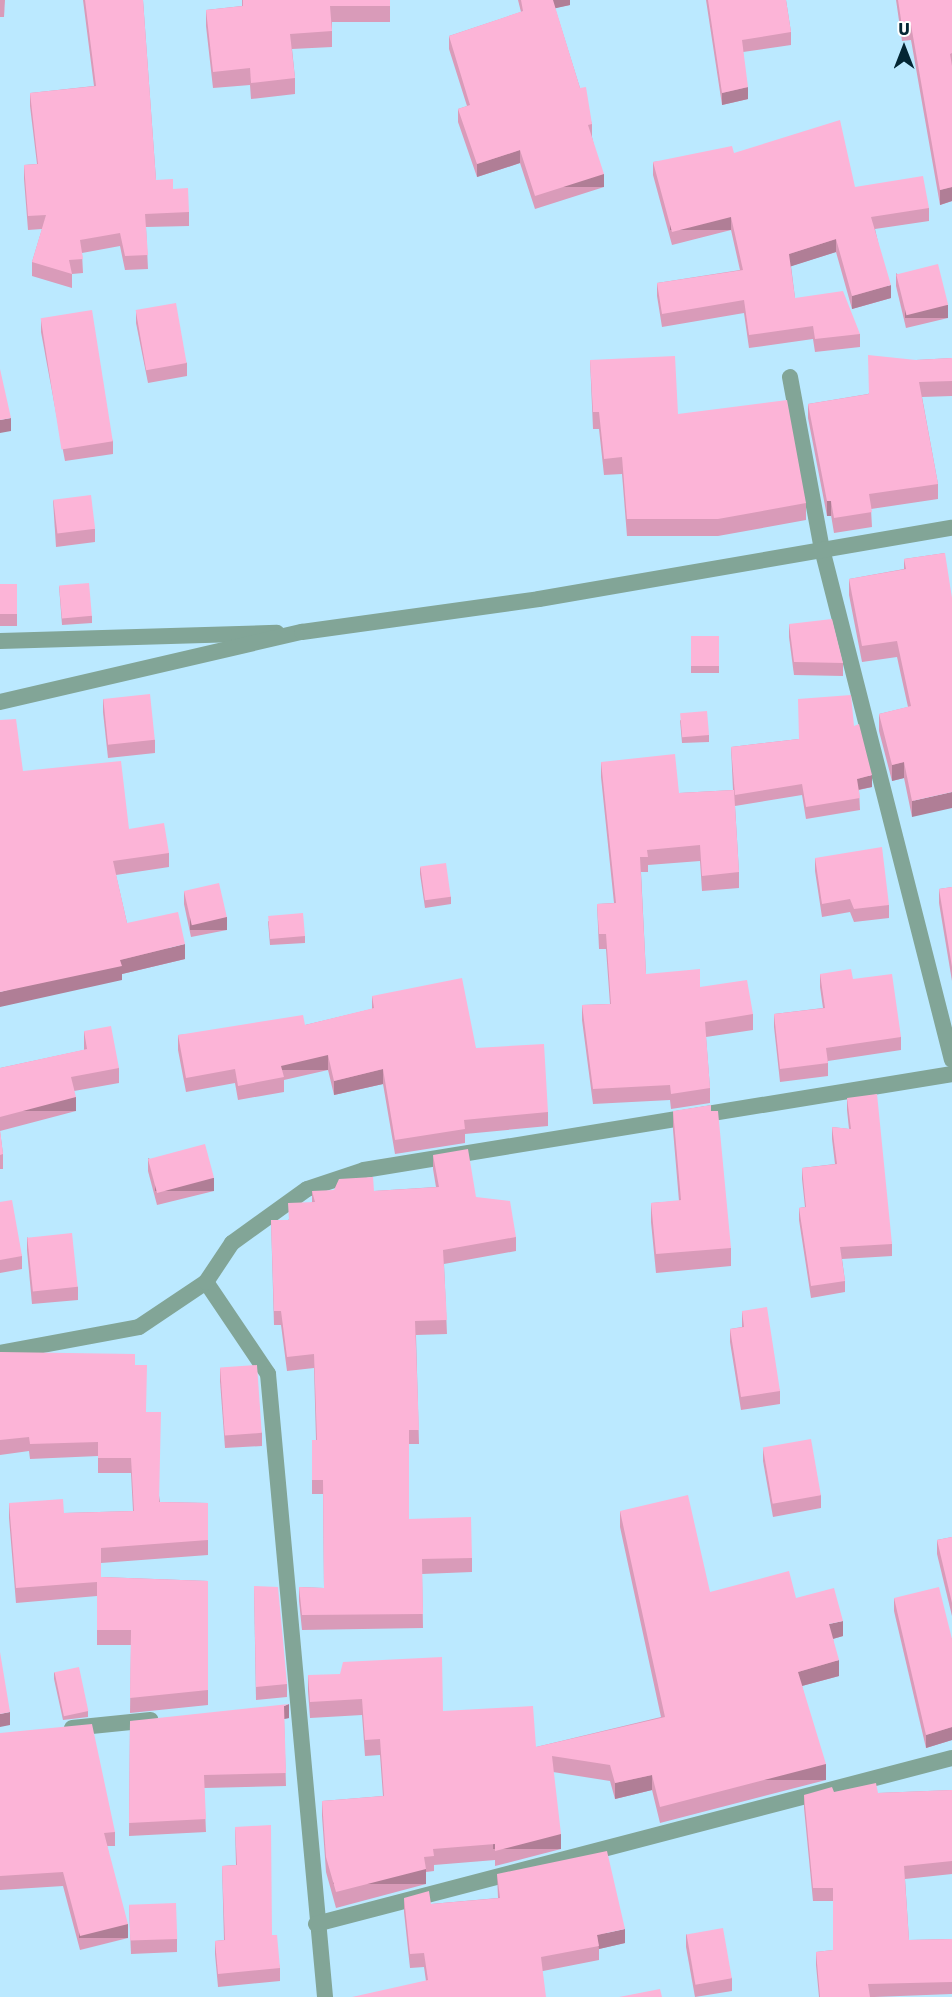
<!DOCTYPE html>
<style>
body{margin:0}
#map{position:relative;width:952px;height:1997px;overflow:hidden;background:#bbe9ff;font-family:Rubik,sans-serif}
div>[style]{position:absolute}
.minor>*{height:16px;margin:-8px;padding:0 8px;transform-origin:8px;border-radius:8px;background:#82a597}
.tertiary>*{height:16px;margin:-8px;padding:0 8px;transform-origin:8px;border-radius:8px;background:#82a597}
.wall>*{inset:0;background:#d99bb9;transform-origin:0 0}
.shaded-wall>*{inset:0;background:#b07e96;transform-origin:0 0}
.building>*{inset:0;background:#fcb4d7;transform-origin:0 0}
span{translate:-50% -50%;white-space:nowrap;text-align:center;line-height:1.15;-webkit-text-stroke:4.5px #fff;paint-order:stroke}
.north{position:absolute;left:874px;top:18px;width:60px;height:60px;-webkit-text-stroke:4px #fff;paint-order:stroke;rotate:0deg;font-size:16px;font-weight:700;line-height:24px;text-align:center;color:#032634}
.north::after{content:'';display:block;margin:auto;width:21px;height:27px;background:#032634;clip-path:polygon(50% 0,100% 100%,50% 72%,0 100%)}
</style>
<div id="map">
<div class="minor">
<i style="left:790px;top:377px;width:175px;rotate:79.5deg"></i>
<i style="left:822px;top:549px;width:527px;rotate:75.73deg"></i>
<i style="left:0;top:641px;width:277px;rotate:-1.7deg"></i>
<i style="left:206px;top:1282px;width:111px;rotate:56deg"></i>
<i style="left:268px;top:1374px;width:626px;rotate:84.77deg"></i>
<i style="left:0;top:1353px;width:141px;rotate:-10.6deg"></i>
<i style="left:139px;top:1327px;width:81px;rotate:-33.9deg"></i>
<i style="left:206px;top:1282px;width:47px;rotate:-56.3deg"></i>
<i style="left:232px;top:1243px;width:92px;rotate:-35.8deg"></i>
<i style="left:307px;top:1189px;width:60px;rotate:-18.4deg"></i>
<i style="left:364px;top:1170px;width:596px;rotate:-9.27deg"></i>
<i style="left:72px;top:1728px;width:79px;rotate:-5.8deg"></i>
<i style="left:316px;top:1924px;width:657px;rotate:-14.63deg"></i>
</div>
<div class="tertiary">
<i style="left:0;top:702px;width:310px;rotate:-13.1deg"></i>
<i style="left:302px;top:632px;width:239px;rotate:-7.9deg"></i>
<i style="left:539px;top:599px;width:419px;rotate:-9.8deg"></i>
</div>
<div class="wall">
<i style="clip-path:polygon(0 0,5px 0,4px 17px,0 17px)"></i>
<i style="clip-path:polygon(83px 0,143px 0,156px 180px,173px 189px,189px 212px,189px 226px,146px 227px,148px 269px,125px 270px,120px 246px,82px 253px,83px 273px,72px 274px,72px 288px,32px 276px,32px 262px,42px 229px,28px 230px,24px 179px,24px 165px,37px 164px,30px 106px,30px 93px,94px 86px)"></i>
<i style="clip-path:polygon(242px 0,390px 0,390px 22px,332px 22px,332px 47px,292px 49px,295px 78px,295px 94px,251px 99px,250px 85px,213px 88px,206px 26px,206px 10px,242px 6px)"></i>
<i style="clip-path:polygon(518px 0,570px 0,570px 5px,555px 8px,580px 88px,592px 124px,592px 137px,604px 187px,535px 209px,520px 163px,477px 177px,458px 122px,458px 109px,467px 106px,449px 49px,449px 36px,521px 12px)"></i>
<i style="clip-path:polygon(706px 0,786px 0,791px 32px,791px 45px,743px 52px,748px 99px,722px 105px)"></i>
<i style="clip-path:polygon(896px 0,952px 0,952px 201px,940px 205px,911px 40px,902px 41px)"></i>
<i style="clip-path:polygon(734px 153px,929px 208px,929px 221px,875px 229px,891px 298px,852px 309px,836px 252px,791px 266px,795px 298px,860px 334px,860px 347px,815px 352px,813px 339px,749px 348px,744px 313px,662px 327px,657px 296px,657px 283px,740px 270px,731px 230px,672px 245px,653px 175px,653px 162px)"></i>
<i style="clip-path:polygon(896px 273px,948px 318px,906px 328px,896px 286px)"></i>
<i style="clip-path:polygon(136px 310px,187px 363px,187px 376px,148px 383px,136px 323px)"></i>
<i style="clip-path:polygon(41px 319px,113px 441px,113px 454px,65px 461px,41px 332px)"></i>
<i style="clip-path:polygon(952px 358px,952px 396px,922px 397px,938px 484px,938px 499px,871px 509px,872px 527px,834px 533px,831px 515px,827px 516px,808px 418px,808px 404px,868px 394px,916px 360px)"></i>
<i style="clip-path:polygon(590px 360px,678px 414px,806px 503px,806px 520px,718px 536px,627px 536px,622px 474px,604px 475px,599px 429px,593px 429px)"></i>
<i style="clip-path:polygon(53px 500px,95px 529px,95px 542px,56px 547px)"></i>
<i style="clip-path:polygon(945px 553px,912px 817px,904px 778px,892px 781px,879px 731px,879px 714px,908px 707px,897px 657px,862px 662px,849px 595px,849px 579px,904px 569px,904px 559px)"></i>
<i style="left:17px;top:584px;width:42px;height:17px;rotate:90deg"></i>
<i style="clip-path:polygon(59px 586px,92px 616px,92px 623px,62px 625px)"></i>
<i style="clip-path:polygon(789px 624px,843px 663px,843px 676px,794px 675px,789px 637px)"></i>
<i style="left:691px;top:636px;width:28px;height:37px"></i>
<i style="clip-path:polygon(103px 699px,155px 740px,155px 753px,108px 758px,103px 712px)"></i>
<i style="clip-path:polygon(680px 720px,709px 735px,709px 742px,682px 743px)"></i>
<i style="clip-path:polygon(854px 726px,872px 787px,859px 790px,860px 810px,806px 819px,802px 795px,735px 806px,739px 872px,739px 888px,702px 891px,700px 861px,648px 865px,648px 872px,641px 872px,646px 974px,700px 987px,753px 1014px,753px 1030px,706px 1037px,710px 1088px,710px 1103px,671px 1109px,670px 1100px,593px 1104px,582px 1020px,582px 1005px,610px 1004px,606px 949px,599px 949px,597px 904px,614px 903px,601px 777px,601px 762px,679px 793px,733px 790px,731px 747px,799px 739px)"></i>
<i style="clip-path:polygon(23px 771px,129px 829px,169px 853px,169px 867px,116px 875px,127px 923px,185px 959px,122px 974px,122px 980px)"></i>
<i style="clip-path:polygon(815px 858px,889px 905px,889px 918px,854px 922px,850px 912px,822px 917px,815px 871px)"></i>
<i style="clip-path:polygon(420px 867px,451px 897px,451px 904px,425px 908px,420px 874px)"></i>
<i style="clip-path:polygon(952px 887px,952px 981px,939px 903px,939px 889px)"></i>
<i style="clip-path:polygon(184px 891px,227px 930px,191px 937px,184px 904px)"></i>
<i style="clip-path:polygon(268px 921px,305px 936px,305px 943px,270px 945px)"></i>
<i style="clip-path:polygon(820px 974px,853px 979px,901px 1037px,901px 1050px,828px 1061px,828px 1076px,780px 1082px,774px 1027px,774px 1014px,823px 1008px,820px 987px)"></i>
<i style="clip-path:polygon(372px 996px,476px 1048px,548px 1112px,548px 1126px,465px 1134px,465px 1143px,395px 1154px,383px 1084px,334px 1095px,328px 1070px,284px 1080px,284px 1092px,238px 1100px,235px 1083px,186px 1092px,178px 1050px,178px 1035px,305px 1025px,372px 1009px)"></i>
<i style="clip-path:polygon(84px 1031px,119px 1068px,119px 1083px,74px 1091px,76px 1111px,0 1131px,3px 1154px,3px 1169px,0 1169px,0 1068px,84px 1050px)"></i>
<i style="clip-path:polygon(847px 1098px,892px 1244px,892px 1256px,842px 1259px,845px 1281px,845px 1292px,811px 1298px,799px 1220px,799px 1208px,805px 1207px,802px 1179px,802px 1168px,835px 1164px,832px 1139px,832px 1127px,849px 1129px,847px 1110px)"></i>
<i style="clip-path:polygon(673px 1111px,731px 1248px,731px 1266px,656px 1273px,651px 1222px,651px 1203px,679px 1201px,673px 1130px)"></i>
<i style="clip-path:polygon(433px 1155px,516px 1237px,516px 1251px,444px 1264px,447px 1334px,416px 1335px,419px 1444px,409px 1444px,409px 1519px,472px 1558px,472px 1572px,422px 1574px,423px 1628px,302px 1630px,299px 1601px,299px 1587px,324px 1588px,323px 1494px,312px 1494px,312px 1440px,316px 1440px,314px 1368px,287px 1371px,281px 1325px,274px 1325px,271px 1220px,288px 1220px,312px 1202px,312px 1191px,374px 1191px,436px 1187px,433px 1169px)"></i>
<i style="clip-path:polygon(148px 1158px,214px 1191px,157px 1205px,148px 1171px)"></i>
<i style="clip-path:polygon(0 1202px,22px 1256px,22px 1269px,0 1273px)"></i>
<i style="clip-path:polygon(27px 1237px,78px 1287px,78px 1300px,32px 1304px,27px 1250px)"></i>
<i style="clip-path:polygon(742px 1311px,780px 1391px,780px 1404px,741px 1410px,730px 1342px,730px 1329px,742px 1327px)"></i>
<i style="clip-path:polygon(0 1352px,135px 1365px,146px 1412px,160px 1502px,208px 1503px,208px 1555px,101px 1563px,101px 1577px,208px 1581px,208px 1705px,130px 1713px,131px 1645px,97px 1645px,97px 1596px,16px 1603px,9px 1518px,9px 1503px,64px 1513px,133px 1511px,131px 1473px,98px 1473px,98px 1456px,30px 1459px,29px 1451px,0 1455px)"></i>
<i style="clip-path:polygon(220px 1368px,262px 1433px,262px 1446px,225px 1448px,220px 1381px)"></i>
<i style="clip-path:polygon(763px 1448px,821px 1495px,821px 1508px,773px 1517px,763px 1461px)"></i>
<i style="clip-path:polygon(620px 1511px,710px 1592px,796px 1598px,843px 1636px,833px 1639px,839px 1676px,802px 1686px,826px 1780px,660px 1823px,652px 1790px,615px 1799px,610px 1781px,553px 1772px,561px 1849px,495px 1866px,495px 1860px,434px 1865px,434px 1871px,426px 1872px,426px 1884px,336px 1908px,326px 1872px,322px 1816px,322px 1801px,383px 1796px,380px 1755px,365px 1756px,362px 1715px,310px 1718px,308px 1691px,308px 1675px,443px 1711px,536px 1747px,661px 1717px,620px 1527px)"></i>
<i style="clip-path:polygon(952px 1537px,952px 1616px,937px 1554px,937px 1540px)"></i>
<i style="clip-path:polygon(254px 1586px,287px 1684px,287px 1697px,256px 1700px)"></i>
<i style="clip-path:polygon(894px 1598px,952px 1639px,952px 1740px,926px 1748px,894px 1611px)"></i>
<i style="clip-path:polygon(54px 1672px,88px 1711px,88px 1717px,63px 1720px,54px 1679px)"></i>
<i style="clip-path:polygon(289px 1718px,284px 1719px,286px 1786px,204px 1788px,206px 1832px,129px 1836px,130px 1721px)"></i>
<i style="clip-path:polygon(0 1733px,115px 1832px,115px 1846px,107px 1846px,128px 1938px,80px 1950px,63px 1886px,0 1890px)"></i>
<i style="clip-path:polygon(952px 1790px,952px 1874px,905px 1879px,909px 1940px,952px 1939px,952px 1994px,874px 1997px,819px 1997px,816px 1965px,816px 1952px,833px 1950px,833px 1901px,813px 1901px,804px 1808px,804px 1795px,834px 1792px,878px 1793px)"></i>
<i style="clip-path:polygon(235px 1827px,272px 1935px,280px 1968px,280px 1981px,218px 1987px,215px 1954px,215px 1941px,224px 1940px,222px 1866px,236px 1865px)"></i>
<i style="clip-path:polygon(497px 1874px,625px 1943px,599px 1949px,599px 1960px,543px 1971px,426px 1981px,424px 1967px,410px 1968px,404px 1912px,404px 1898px,431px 1904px,498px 1898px)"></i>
<i style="clip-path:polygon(129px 1905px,177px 1939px,177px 1952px,131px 1954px)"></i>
<i style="clip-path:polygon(686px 1934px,732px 1978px,732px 1991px,695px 1997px,686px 1947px)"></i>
</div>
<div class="shaded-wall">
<i style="clip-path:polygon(552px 0,570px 0,570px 5px,552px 9px)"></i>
<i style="clip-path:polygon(748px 87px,748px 99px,722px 105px,722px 93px)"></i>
<i style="clip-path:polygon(520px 150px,520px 163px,477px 177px,477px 164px)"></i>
<i style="left:604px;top:174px;width:13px;height:72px;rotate:90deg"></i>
<i style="clip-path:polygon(952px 187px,952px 201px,940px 205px,940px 190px)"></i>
<i style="left:731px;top:217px;width:13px;height:61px;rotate:90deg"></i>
<i style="clip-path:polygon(836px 239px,836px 252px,789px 267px,789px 254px)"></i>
<i style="clip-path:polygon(891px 285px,891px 298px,852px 309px,852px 296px)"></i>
<i style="left:948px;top:305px;width:13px;height:43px;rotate:90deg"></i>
<i style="clip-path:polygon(11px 418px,11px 431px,0 433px,0 420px)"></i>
<i style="left:827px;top:501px;width:4px;height:15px"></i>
<i style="clip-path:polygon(904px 762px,904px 778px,892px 781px,892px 765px)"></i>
<i style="clip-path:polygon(872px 775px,872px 787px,857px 790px,857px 779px)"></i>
<i style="clip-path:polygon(952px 792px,952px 808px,912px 817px,912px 801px)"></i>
<i style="left:227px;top:917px;width:13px;height:37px;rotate:90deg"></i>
<i style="clip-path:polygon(185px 944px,185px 959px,122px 974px,122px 980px,0 1007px,0 992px,120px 960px)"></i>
<i style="left:328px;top:1055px;width:15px;height:48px;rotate:90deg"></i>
<i style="clip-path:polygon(383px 1069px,383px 1084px,334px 1095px,334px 1081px)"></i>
<i style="left:76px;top:1097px;width:14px;height:79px;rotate:90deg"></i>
<i style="left:214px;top:1178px;width:13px;height:59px;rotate:90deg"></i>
<i style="clip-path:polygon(843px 1621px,843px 1636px,829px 1640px,829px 1624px)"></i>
<i style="clip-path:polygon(839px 1660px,839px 1676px,798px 1687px,798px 1672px)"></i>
<i style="clip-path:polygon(289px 1704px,289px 1718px,284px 1719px,284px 1706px)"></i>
<i style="clip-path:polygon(10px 1712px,10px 1725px,0 1727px,0 1714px)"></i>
<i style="clip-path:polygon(952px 1727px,952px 1740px,926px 1748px,926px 1735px)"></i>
<i style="left:826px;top:1764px;width:16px;height:171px;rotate:90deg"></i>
<i style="clip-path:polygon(652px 1775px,652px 1790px,615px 1799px,615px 1783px)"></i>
<i style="left:561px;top:1834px;width:15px;height:68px;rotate:90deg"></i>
<i style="left:426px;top:1869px;width:15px;height:93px;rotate:90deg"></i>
<i style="left:128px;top:1924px;width:14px;height:49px;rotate:90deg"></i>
<i style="clip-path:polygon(625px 1929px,625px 1943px,599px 1949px,597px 1935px)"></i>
</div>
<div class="building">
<i style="clip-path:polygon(85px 0,143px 0,156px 180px,173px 179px,173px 189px,188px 188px,189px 212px,145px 214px,148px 255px,125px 256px,120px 233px,80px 240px,83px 259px,69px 260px,72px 274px,32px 262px,46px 215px,28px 216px,24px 165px,38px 164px,30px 93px,96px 86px)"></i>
<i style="clip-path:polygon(243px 0,390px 0,390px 6px,330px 6px,332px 31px,290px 34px,295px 78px,251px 83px,250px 68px,213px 72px,206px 10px,243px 6px)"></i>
<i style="clip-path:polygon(521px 0,553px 0,580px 88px,586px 87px,592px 124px,588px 125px,604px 174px,535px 196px,520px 150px,477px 164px,458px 109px,470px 105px,449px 36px,523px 11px)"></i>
<i style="clip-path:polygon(708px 0,786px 0,791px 32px,742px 40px,748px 87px,722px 93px)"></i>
<i style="clip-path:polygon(898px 0,952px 0,952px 53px,950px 54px,952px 66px,952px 187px,940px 190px,911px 25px,902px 26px)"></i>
<i style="clip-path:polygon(840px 120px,855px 187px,923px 176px,929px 208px,871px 217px,891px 285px,852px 296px,836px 239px,789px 254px,795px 298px,843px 291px,860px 334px,815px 339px,813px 326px,749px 335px,744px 300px,662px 314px,657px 283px,743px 270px,731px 217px,672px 232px,653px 162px,732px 146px,734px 153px)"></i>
<i style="left:938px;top:264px;width:42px;height:43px;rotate:76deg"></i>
<i style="left:176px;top:303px;width:61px;height:41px;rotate:80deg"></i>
<i style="left:92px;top:310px;width:133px;height:52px;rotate:81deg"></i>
<i style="clip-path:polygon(868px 355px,916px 360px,952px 358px,952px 381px,919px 382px,938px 484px,869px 494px,872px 512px,834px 518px,831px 501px,827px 501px,808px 404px,869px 394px)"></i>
<i style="clip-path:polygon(675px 356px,678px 414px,787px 400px,806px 503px,718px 519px,627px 519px,622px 457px,604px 459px,599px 412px,593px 412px,590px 360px)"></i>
<i style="clip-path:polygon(0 369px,11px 418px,0 420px)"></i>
<i style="left:91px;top:495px;width:34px;height:38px;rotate:83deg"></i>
<i style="clip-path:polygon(945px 553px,952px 598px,952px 792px,912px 801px,904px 762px,892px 765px,879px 714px,911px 706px,897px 641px,862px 646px,849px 579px,906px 569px,904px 559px)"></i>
<i style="left:89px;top:583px;width:33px;height:30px;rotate:85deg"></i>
<i style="left:17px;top:584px;width:30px;height:17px;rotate:90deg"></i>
<i style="clip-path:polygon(832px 619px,843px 663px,794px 662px,789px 624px)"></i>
<i style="left:691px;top:636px;width:28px;height:30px"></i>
<i style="left:150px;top:694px;width:46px;height:47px;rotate:84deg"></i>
<i style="clip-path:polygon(851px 695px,854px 726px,859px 724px,872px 775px,857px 779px,860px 798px,806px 807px,802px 784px,735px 795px,731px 747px,799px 739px,798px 699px)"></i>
<i style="left:707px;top:711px;width:24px;height:27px;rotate:85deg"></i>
<i style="clip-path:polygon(16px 719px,23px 771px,121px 761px,129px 829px,164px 823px,169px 853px,113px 861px,127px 923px,178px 912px,185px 944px,120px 960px,122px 966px,0 992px,0 720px)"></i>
<i style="clip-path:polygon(675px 754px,679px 793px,734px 790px,739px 872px,702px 876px,700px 845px,647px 850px,648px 857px,640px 857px,646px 974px,700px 969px,700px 987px,747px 980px,753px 1014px,705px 1022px,710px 1088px,671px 1094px,670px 1085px,593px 1089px,582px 1005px,611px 1004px,606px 934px,599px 934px,597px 904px,616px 903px,601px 762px)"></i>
<i style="clip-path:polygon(882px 847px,889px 905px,854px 909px,850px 899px,822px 904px,815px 858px)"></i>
<i style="left:446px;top:863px;width:34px;height:26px;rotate:82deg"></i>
<i style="left:219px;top:883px;width:35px;height:36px;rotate:77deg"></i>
<i style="clip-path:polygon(952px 887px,952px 967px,939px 889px)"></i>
<i style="left:303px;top:913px;width:23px;height:35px;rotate:85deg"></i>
<i style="clip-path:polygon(851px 969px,853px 979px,892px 974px,901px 1037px,826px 1048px,828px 1063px,780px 1069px,774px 1014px,825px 1008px,820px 974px)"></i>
<i style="clip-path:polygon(462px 978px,476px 1048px,544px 1044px,548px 1112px,464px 1120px,465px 1129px,395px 1140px,383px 1069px,334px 1081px,328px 1055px,281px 1066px,284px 1077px,238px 1086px,235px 1069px,186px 1078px,178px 1035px,303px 1015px,305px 1025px,374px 1008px,372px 996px)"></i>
<i style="clip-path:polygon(111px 1026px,119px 1068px,71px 1077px,76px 1097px,0 1117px,0 1068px,87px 1049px,84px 1031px)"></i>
<i style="clip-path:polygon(877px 1094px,892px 1244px,840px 1247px,845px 1281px,811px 1286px,799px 1208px,806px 1207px,802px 1168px,837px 1164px,832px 1127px,851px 1129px,847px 1098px)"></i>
<i style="clip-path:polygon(711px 1105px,711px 1111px,718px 1111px,731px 1248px,656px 1254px,651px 1203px,681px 1200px,673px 1111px)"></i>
<i style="clip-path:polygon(0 1130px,3px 1154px,0 1155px)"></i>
<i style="left:205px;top:1144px;width:35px;height:59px;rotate:75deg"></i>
<i style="clip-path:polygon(468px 1149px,476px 1197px,510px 1201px,516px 1237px,443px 1250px,447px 1320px,415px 1321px,419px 1430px,409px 1430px,409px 1519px,471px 1517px,472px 1558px,422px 1559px,423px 1614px,302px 1615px,299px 1587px,324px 1588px,323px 1480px,312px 1480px,312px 1440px,317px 1440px,314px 1354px,287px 1357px,281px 1311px,274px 1311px,271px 1220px,289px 1220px,288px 1203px,315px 1202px,312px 1191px,334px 1190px,339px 1179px,373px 1177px,374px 1191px,439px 1187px,433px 1155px)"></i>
<i style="clip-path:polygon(12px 1200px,22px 1256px,0 1260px,0 1202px)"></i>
<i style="left:72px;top:1233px;width:54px;height:45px;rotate:84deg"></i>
<i style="clip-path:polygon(767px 1307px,780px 1391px,741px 1397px,730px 1329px,744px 1327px,742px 1311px)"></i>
<i style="clip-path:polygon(0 1352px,135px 1354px,135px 1365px,147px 1365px,146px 1412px,161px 1412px,159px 1502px,208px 1503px,208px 1540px,101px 1548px,101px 1577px,208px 1581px,208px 1690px,130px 1698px,131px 1630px,97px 1630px,97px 1582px,16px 1588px,9px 1503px,63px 1499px,64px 1513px,134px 1511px,131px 1458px,98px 1458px,98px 1442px,30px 1444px,29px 1437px,0 1440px)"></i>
<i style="left:257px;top:1365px;width:68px;height:37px;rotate:86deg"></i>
<i style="left:811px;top:1439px;width:57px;height:49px;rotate:80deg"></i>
<i style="clip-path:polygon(688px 1495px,710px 1592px,789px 1571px,796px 1598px,834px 1588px,843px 1621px,829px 1624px,839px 1660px,798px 1672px,826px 1764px,660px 1807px,652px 1775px,615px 1783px,610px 1765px,552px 1756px,561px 1834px,495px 1851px,495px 1844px,433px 1849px,434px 1856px,424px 1857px,426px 1869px,336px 1892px,326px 1857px,322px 1801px,384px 1796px,380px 1739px,365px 1740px,362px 1699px,310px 1702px,308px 1675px,340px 1674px,343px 1662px,442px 1657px,443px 1711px,533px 1706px,536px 1747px,665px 1717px,620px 1511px)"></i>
<i style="clip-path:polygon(952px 1537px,952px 1603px,937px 1540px)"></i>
<i style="clip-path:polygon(254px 1586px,278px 1587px,287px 1684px,256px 1687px)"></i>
<i style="clip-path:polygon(939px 1587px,952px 1639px,952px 1727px,926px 1735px,894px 1598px)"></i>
<i style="clip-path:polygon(0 1652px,10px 1712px,0 1714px)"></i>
<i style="left:79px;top:1667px;width:45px;height:25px;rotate:78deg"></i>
<i style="clip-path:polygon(289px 1704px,284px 1706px,286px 1773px,204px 1775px,206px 1819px,129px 1823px,130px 1721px)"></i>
<i style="clip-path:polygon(92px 1724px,115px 1832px,104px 1833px,128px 1924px,80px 1936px,63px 1872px,0 1876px,0 1733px)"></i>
<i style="clip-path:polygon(876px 1783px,878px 1793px,952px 1790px,952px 1861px,904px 1866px,909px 1940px,952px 1939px,952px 1982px,868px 1984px,870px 1997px,820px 1997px,816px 1952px,833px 1950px,833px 1888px,813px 1888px,804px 1795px,832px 1787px,834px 1792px)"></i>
<i style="clip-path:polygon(271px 1825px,272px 1935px,277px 1935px,280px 1968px,218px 1974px,215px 1941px,225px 1940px,222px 1866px,237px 1865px,235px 1827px)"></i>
<i style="clip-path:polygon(607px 1851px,625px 1929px,597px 1935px,599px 1946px,541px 1957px,546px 1997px,352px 1997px,428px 1980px,424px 1953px,410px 1954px,404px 1898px,429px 1891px,431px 1904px,500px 1898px,497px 1874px)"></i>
<i style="left:176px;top:1903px;width:36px;height:47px;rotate:88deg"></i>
<i style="left:723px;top:1928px;width:51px;height:37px;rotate:80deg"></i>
<i style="clip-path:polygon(660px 1989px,662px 1997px,619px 1997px)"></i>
</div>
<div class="north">U</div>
</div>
